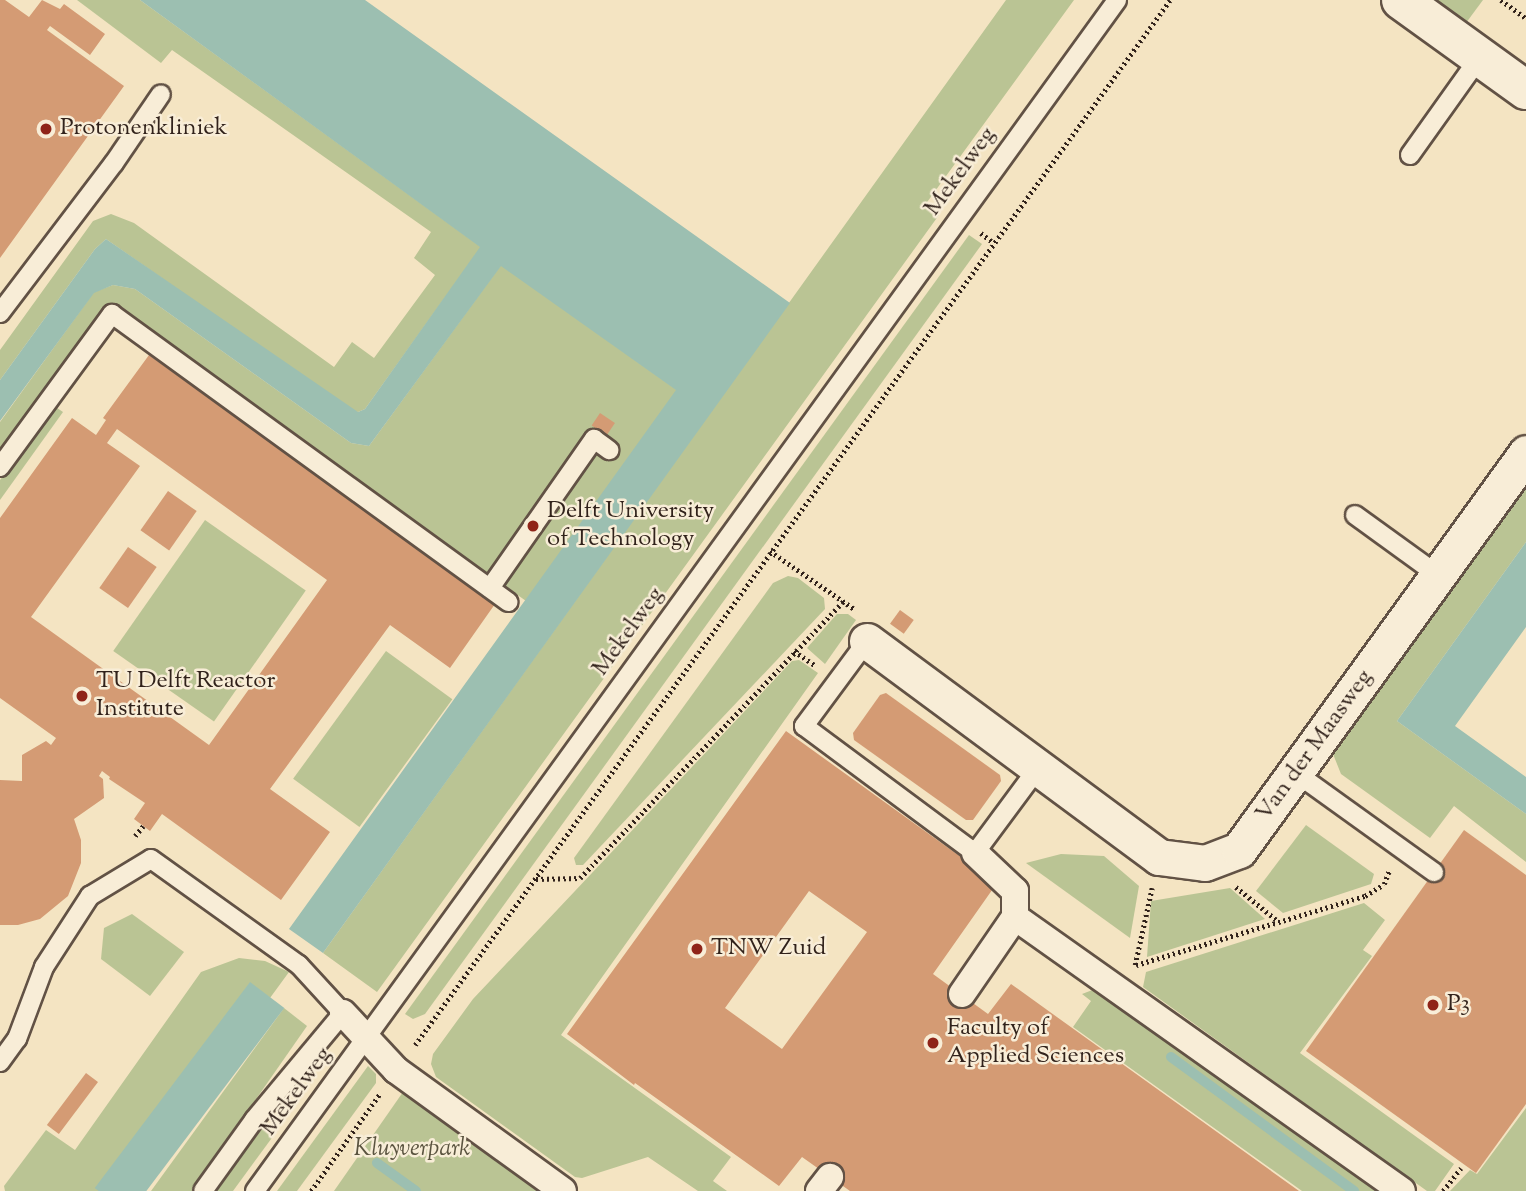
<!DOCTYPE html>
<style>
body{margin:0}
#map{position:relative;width:1526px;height:1191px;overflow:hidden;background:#f4e4c2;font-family:"Sorts Mill Goudy",serif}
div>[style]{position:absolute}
.green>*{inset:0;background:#bac494;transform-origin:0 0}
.water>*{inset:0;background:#9cbfb1;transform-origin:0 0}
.stream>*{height:10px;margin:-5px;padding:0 5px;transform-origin:5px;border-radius:5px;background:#9cbfb1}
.building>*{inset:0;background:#d49b74;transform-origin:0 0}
.path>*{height:4.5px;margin-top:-2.25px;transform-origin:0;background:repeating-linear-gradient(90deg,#31221b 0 2px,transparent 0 5.5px)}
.roads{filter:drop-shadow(2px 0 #625245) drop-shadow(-2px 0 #625245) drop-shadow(0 2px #625245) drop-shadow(0 -2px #625245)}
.service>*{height:18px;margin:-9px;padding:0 9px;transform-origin:9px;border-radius:9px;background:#f8edd7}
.pedestrian>*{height:26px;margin:-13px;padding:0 13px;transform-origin:13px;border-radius:13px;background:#f8edd7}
.minor>*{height:35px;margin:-17.5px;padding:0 17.5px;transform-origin:17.5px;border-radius:17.5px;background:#f8edd7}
.tertiary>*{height:38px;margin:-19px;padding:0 19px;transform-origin:19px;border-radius:19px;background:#f8edd7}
.dots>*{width:19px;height:19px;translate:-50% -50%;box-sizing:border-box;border:4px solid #f8edd7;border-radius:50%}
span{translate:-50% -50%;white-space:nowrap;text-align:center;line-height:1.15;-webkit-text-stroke:5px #f8edd7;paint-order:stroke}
.poi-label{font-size:24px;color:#31221b}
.left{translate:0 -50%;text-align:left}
.street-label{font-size:24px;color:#31221b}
.park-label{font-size:24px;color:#5a533f;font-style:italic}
</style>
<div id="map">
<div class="green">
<i style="clip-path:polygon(77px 0,140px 0,481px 247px,365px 409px,358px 412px,350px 410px,106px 239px,95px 249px,0 380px,0 350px,93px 221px,111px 214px,134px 223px,334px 367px,352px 342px,374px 358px,435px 275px,414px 258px,431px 232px,172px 50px,161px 63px)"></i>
<i style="clip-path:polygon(1006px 0,1074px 0,925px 205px,939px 215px,377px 992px,323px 953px)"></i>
<i style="clip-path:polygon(1426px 0,1483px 0,1463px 27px)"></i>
<i style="clip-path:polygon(969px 235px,982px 244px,425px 1014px,413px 1019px,405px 1014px)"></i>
<i style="clip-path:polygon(501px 265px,677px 390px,526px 601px,110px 303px,0 454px,0 422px,94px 292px,113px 285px,135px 289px,351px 443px,369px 446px)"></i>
<i style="clip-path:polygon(57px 408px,63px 412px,0 500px,0 480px)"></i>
<i style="clip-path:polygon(1526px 479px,1526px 542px,1397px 721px,1526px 814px,1526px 862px,1454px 806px,1430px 838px,1341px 774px,1333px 754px,1336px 743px)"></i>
<i style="left:205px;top:520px;width:123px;height:160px;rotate:35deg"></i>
<i style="clip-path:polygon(788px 576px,798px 578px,824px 598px,825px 609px,583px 865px,576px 865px,574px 858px,773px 583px)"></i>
<i style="clip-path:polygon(837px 614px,848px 614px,856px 620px,825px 664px,807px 648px)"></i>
<i style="left:386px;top:651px;width:82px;height:158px;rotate:36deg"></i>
<i style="clip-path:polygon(799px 660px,818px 673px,561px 1035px,731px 1157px,713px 1181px,727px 1191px,698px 1191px,648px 1157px,582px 1178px,575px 1177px,436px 1077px,431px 1064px,433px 1054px,473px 999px,792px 661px)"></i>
<i style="clip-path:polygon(1306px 825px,1374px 874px,1371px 884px,1283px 913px,1256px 891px)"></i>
<i style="clip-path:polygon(1061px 854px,1104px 856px,1139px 886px,1130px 938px,1026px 863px)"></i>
<i style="clip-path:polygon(1230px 888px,1265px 919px,1147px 957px,1151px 901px)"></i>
<i style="clip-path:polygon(1364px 903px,1385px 920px,1363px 950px,1372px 956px,1300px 1053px,1454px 1164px,1435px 1191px,1427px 1191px,1143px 987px,1146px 972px)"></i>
<i style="clip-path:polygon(132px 914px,184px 952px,150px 996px,101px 959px,104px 928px)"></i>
<i style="clip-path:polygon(239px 958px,265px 961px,289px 972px,270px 998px,250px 983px,99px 1191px,5px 1191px,4px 1186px,46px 1130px,75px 1150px,201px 972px)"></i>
<i style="clip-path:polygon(1095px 989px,1100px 990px,1378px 1191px,1302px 1191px,1073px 1027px,1091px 1001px,1082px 994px)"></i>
<i style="clip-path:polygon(284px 1008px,307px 1026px,192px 1191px,151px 1191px)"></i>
<i style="clip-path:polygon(368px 1066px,376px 1074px,376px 1083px,297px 1191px,277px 1191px)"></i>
<i style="clip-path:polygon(403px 1092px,474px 1144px,537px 1191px,334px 1191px)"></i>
<i style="clip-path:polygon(1526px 1108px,1526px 1191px,1450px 1191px,1470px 1170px,1477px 1174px)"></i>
<i style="clip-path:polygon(263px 1128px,274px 1135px,233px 1191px,214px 1191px,258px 1130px)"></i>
</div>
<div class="water">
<i style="clip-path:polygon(140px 0,365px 0,790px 303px,323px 953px,289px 929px,676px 390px,501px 266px,369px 446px,351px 443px,135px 289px,113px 285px,94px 293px,0 421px,0 380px,95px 249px,106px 239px,358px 412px,365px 409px,480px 247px)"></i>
<i style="clip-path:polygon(1526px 542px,1526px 627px,1455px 726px,1526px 777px,1526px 814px,1397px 721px)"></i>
<i style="left:250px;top:982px;width:43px;height:258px;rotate:37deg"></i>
</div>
<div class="stream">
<i style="left:1171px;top:1057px;width:227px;rotate:36.2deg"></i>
<i style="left:377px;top:1163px;width:48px;rotate:35.7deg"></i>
</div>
<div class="building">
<i style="clip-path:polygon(0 0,5px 0,29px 17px,42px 0,60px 9px,64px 4px,105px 34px,90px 55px,50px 26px,47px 30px,124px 86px,0 258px)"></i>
<i style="clip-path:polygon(evenodd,149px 355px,495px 604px,450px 668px,390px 625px,270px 789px,330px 832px,281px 900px,162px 814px,150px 831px,134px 819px,145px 803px,109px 779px,110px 777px,102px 771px,99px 776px,103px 779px,104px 798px,74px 819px,81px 840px,81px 863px,68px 896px,40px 919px,18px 925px,0 925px,0 780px,22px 781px,22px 755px,46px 741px,51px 745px,56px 738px,0 698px,0 518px,72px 418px,96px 435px,106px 420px,103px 418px,149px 355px,117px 429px,327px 580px,209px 745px,31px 617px,140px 466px,107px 443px,117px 429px)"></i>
<i style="left:600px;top:413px;width:18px;height:15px;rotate:34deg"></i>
<i style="left:168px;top:491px;width:35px;height:48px;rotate:35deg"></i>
<i style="left:128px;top:547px;width:35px;height:50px;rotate:35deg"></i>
<i style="left:900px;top:610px;width:17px;height:17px;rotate:36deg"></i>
<i style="clip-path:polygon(886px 693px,1000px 775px,1001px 781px,973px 820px,966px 820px,854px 740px,853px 733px,880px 695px)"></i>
<i style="clip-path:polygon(evenodd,786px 731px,997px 883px,933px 974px,988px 1014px,1011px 984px,1299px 1191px,850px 1191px,802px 1157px,779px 1186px,635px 1083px,634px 1085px,567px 1034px,786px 731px,809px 891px,867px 932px,782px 1049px,725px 1008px,809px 891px)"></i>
<i style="clip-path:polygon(1464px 830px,1526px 875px,1526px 1104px,1476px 1173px,1306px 1051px)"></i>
<i style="left:86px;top:1073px;width:15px;height:65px;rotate:37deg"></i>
</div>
<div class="path">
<i style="left:1501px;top:0;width:31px;rotate:36deg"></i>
<i style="left:981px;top:233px;width:16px;rotate:38deg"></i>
<i style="left:770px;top:551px;width:104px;rotate:34.5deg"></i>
<i style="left:794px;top:651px;width:27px;rotate:34deg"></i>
<i style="left:135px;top:836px;width:13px;rotate:-51deg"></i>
<i style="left:536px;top:879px;width:44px;rotate:-1.3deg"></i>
<i style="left:580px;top:878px;width:384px;rotate:-46.4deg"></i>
<i style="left:1236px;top:887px;width:54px;rotate:39deg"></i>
<i style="left:1135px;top:965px;width:79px;rotate:-77.6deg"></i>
<i style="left:1136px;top:965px;width:239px;rotate:-16.8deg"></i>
<i style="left:1365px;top:896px;width:22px;rotate:-32deg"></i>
<i style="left:1384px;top:884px;width:14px;rotate:-69deg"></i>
<i style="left:415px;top:1045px;width:1289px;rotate:-54.15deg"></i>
<i style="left:311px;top:1191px;width:118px;rotate:-54.7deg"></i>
<i style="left:1443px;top:1191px;width:29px;rotate:-52deg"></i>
</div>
<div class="roads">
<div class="service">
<i style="left:1410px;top:155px;width:120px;rotate:-54.5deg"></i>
<i style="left:0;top:313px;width:188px;rotate:-52.8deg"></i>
<i style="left:114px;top:163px;width:83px;rotate:-55.7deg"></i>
<i style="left:0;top:467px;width:190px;rotate:-53.8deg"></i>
<i style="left:112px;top:314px;width:490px;rotate:36deg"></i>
<i style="left:1355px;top:515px;width:102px;rotate:35.9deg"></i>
<i style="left:490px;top:588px;width:182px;rotate:-55.1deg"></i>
<i style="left:594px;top:439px;width:19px;rotate:36deg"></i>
<i style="left:867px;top:641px;width:106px;rotate:126.5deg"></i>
<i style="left:804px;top:726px;width:213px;rotate:36.6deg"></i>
<i style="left:975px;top:853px;width:106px;rotate:-53.5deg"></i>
<i style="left:1296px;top:773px;width:170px;rotate:35.7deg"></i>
<i style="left:0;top:1062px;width:29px;rotate:-54deg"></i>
<i style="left:17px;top:1039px;width:77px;rotate:-69.4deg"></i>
<i style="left:44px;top:967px;width:85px;rotate:-57.1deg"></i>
<i style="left:90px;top:896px;width:71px;rotate:-31.2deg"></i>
<i style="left:151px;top:859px;width:182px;rotate:35.6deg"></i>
<i style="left:299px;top:965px;width:65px;rotate:47.5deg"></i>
<i style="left:343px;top:1013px;width:139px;rotate:129.8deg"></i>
<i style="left:254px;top:1120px;width:87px;rotate:125.7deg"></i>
<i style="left:255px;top:1191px;width:1470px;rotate:-54.1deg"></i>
</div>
<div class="pedestrian">
<i style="left:1015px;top:917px;width:474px;rotate:35.3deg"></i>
<i style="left:962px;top:994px;width:93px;rotate:-55.5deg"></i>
<i style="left:1015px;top:917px;width:26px;rotate:-90deg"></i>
<i style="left:1015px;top:891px;width:55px;rotate:-136.5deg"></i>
<i style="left:343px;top:1013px;width:78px;rotate:47.1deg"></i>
<i style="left:396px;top:1070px;width:206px;rotate:35.9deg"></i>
<i style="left:819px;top:1191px;width:18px;rotate:-52deg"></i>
</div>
<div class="minor">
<i style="left:867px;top:641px;width:363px;rotate:36.5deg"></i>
<i style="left:1159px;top:857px;width:46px;rotate:7.4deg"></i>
<i style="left:1205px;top:863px;width:36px;rotate:-21deg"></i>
<i style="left:1239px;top:850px;width:490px;rotate:-54.1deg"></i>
</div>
<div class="tertiary">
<i style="left:1401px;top:0;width:154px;rotate:35.8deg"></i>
</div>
</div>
<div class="dots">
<i style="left:46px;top:129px;background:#8f2418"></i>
<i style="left:533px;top:526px;background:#8f2418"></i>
<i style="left:82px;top:696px;background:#8f2418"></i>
<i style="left:697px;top:949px;background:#8f2418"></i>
<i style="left:1433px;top:1005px;background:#8f2418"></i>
<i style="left:933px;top:1043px;background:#8f2418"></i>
</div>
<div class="poi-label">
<span class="left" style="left:60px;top:129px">Protonenkliniek</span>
<span class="left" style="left:547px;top:526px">Delft University<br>of Technology</span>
<span class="left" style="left:96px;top:696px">TU Delft Reactor<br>Institute</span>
<span class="left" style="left:711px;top:949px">TNW Zuid</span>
<span class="left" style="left:1447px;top:1005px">P3</span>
<span class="left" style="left:947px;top:1043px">Faculty of<br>Applied Sciences</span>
</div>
<div class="street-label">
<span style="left:961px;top:172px;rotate:-54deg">Mekelweg</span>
<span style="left:629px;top:632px;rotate:-54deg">Mekelweg</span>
<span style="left:1315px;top:746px;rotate:-54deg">Van der Maasweg</span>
<span style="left:297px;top:1092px;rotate:-54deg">Mekelweg</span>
</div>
<div class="park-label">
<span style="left:412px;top:1150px">Kluyverpark</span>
</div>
</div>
